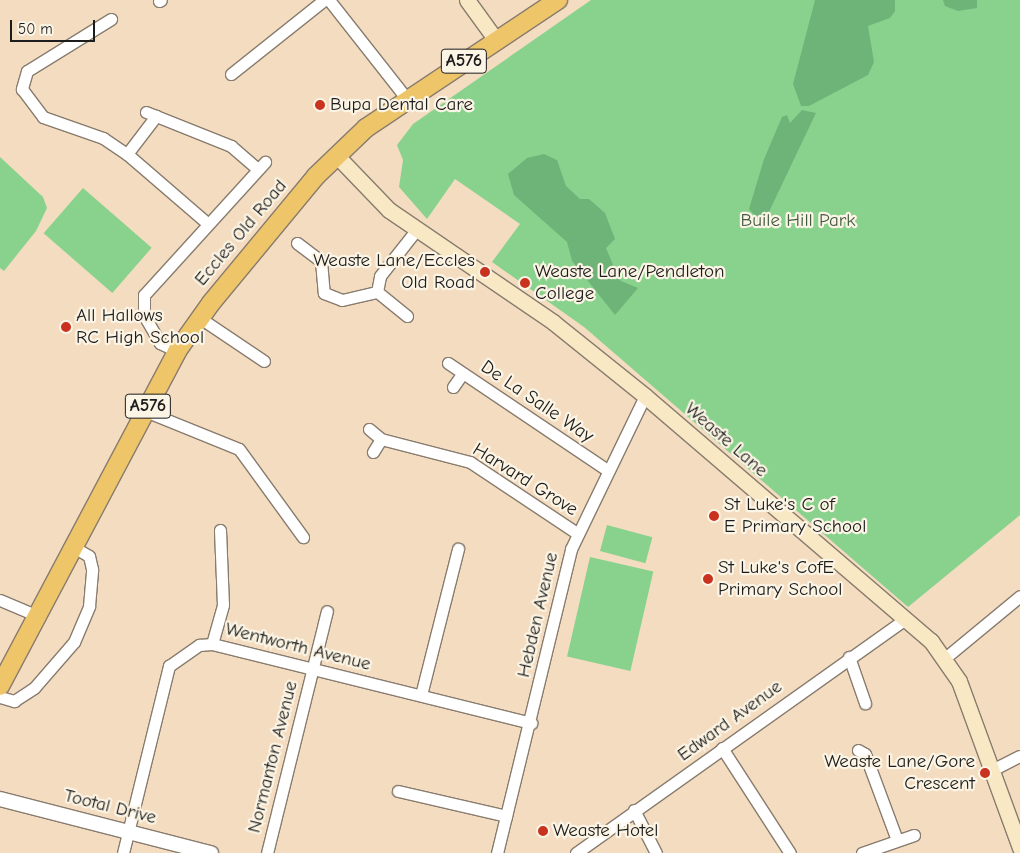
<!DOCTYPE html>
<style>
body{margin:0}
#map{position:relative;width:1020px;height:853px;overflow:hidden;background:#f4dcc0;font-family:"Comic Neue",sans-serif}
div>[style]{position:absolute}
.green>*{inset:0;background:#89d28d;transform-origin:0 0}
.forest>*{inset:0;background:#6eb478}
.roads{filter:drop-shadow(1px 0 #887c6e) drop-shadow(-1px 0 #887c6e) drop-shadow(0 1px #887c6e) drop-shadow(0 -1px #887c6e)}
.minor>*{height:11px;margin:-5.5px;padding:0 5.5px;transform-origin:5.5px;border-radius:5.5px;background:#fff}
.tertiary>*{height:14px;margin:-7px;padding:0 7px;transform-origin:7px;border-radius:7px;background:#fff}
.secondary>*{height:15px;margin:-7.5px;padding:0 7.5px;transform-origin:7.5px;border-radius:7.5px;background:#f8e8c3}
.primary>*{height:18px;margin:-9px;padding:0 9px;transform-origin:9px;border-radius:9px;background:#eec569}
.dots>*{width:14px;height:14px;translate:-50% -50%;box-sizing:border-box;border:2px solid #fcf5e5;border-radius:50%}
span{translate:-50% -50%;white-space:nowrap;text-align:center;line-height:1.15;-webkit-text-stroke:4.5px #fcf5e5;paint-order:stroke}
.shield-label span{padding:1px 4px;background:#fcf5e5;border:1px solid;border-radius:4px;-webkit-text-stroke-width:0}
.shield-label{font-size:18px;color:#1c1c1c;font-weight:700}
.poi-label{font-size:19px;color:#1c1c1c}
.left{translate:0 -50%;text-align:left}
.right{translate:-100% -50%;text-align:right}
.park-label{font-size:19px;color:#425c44}
.street-label{font-size:19px;color:#1c1c1c}
.scale{position:absolute;left:10px;top:20px;width:85px;height:22px;box-sizing:border-box;border:2px solid #1c1c1c;border-top:0;padding-left:6px;font-size:15px;line-height:18px;white-space:nowrap;color:#1c1c1c;-webkit-text-stroke:4px #fcf5e5;paint-order:stroke}
</style>
<div id="map">
<div class="green">
<i style="clip-path:polygon(591px 0,1020px 0,1020px 515px,908px 607px,584px 327px,492px 262px,520px 224px,455px 179px,427px 219px,399px 187px,403px 160px,397px 145px,413px 124px)"></i>
<i style="clip-path:polygon(0 157px,43px 197px,47px 208px,36px 231px,4px 271px,0 268px)"></i>
<i style="left:83px;top:188px;width:91px;height:60px;rotate:41deg"></i>
<i style="left:607px;top:525px;width:47px;height:27px;rotate:15deg"></i>
<i style="left:590px;top:557px;width:65px;height:102px;rotate:13deg"></i>
</div>
<div class="forest">
<i style="clip-path:polygon(815px 0,895px 0,895px 11px,890px 18px,868px 26px,874px 62px,868px 75px,809px 106px,801px 106px,793px 84px)"></i>
<i style="clip-path:polygon(943px 0,977px 0,977px 8px,958px 11px,945px 6px)"></i>
<i style="clip-path:polygon(802px 110px,816px 113px,767px 216px,759px 220px,749px 209px,764px 159px,782px 117px,787px 115px,790px 123px)"></i>
<i style="clip-path:polygon(544px 154px,557px 160px,566px 186px,580px 199px,589px 199px,605px 213px,615px 239px,606px 248px,614px 267px,621px 281px,638px 288px,615px 315px,572px 261px,567px 242px,514px 195px,508px 174px,527px 158px)"></i>
</div>
<div class="roads">
<div class="minor">
<i style="left:329px;top:0;width:126px;rotate:51.8deg"></i>
<i style="left:159px;top:1px;width:2px;rotate:-27deg"></i>
<i style="left:111px;top:19px;width:99px;rotate:148.2deg"></i>
<i style="left:27px;top:71px;width:19px;rotate:106deg"></i>
<i style="left:22px;top:89px;width:35px;rotate:53deg"></i>
<i style="left:43px;top:117px;width:64px;rotate:19.3deg"></i>
<i style="left:103px;top:138px;width:29px;rotate:34deg"></i>
<i style="left:127px;top:154px;width:107px;rotate:40.8deg"></i>
<i style="left:231px;top:74px;width:119px;rotate:-38.5deg"></i>
<i style="left:146px;top:112px;width:92px;rotate:21.8deg"></i>
<i style="left:231px;top:146px;width:35px;rotate:41deg"></i>
<i style="left:127px;top:154px;width:48px;rotate:-52.7deg"></i>
<i style="left:297px;top:243px;width:30px;rotate:37deg"></i>
<i style="left:321px;top:261px;width:32px;rotate:85deg"></i>
<i style="left:324px;top:293px;width:19px;rotate:21deg"></i>
<i style="left:342px;top:300px;width:36px;rotate:-13deg"></i>
<i style="left:407px;top:316px;width:38px;rotate:-141deg"></i>
<i style="left:377px;top:292px;width:16px;rotate:-79deg"></i>
<i style="left:380px;top:276px;width:60px;rotate:-51.8deg"></i>
<i style="left:200px;top:318px;width:77px;rotate:33.9deg"></i>
<i style="left:177px;top:351px;width:19px;rotate:-155deg"></i>
<i style="left:160px;top:343px;width:32px;rotate:-120deg"></i>
<i style="left:144px;top:315px;width:20px;rotate:-90deg"></i>
<i style="left:144px;top:295px;width:180px;rotate:-47.7deg"></i>
<i style="left:448px;top:363px;width:192px;rotate:33.9deg"></i>
<i style="left:453px;top:387px;width:16px;rotate:-55deg"></i>
<i style="left:145px;top:411px;width:101px;rotate:22deg"></i>
<i style="left:239px;top:449px;width:109px;rotate:54deg"></i>
<i style="left:369px;top:429px;width:16px;rotate:40deg"></i>
<i style="left:381px;top:439px;width:92px;rotate:14.5deg"></i>
<i style="left:470px;top:462px;width:128px;rotate:33.6deg"></i>
<i style="left:373px;top:452px;width:15px;rotate:-58deg"></i>
<i style="left:0;top:600px;width:43px;rotate:23deg"></i>
<i style="left:212px;top:644px;width:41px;rotate:-74.2deg"></i>
<i style="left:223px;top:605px;width:75px;rotate:-92.3deg"></i>
<i style="left:849px;top:657px;width:49px;rotate:70.8deg"></i>
<i style="left:945px;top:658px;width:97px;rotate:-39.6deg"></i>
<i style="left:421px;top:695px;width:151px;rotate:-75.8deg"></i>
<i style="left:0;top:697px;width:15px;rotate:16deg"></i>
<i style="left:14px;top:701px;width:24px;rotate:-33deg"></i>
<i style="left:34px;top:688px;width:61px;rotate:-49deg"></i>
<i style="left:74px;top:642px;width:39px;rotate:-67deg"></i>
<i style="left:89px;top:606px;width:37px;rotate:-85deg"></i>
<i style="left:92px;top:569px;width:13px;rotate:-103deg"></i>
<i style="left:89px;top:556px;width:16px;rotate:-150deg"></i>
<i style="left:722px;top:748px;width:125px;rotate:57.1deg"></i>
<i style="left:858px;top:750px;width:8px;rotate:30deg"></i>
<i style="left:865px;top:754px;width:92px;rotate:69.6deg"></i>
<i style="left:992px;top:770px;width:31px;rotate:-27deg"></i>
<i style="left:398px;top:791px;width:111px;rotate:13deg"></i>
<i style="left:634px;top:810px;width:48px;rotate:62.9deg"></i>
<i style="left:123px;top:853px;width:193px;rotate:-76.2deg"></i>
<i style="left:169px;top:666px;width:37px;rotate:-35deg"></i>
<i style="left:199px;top:645px;width:13px;rotate:-4deg"></i>
<i style="left:212px;top:644px;width:329px;rotate:13.9deg"></i>
<i style="left:267px;top:853px;width:249px;rotate:-76.1deg"></i>
<i style="left:497px;top:853px;width:313px;rotate:-76.3deg"></i>
<i style="left:571px;top:549px;width:170px;rotate:-64.2deg"></i>
<i style="left:576px;top:853px;width:404px;rotate:-35.4deg"></i>
<i style="left:862px;top:853px;width:55px;rotate:-19.1deg"></i>
</div>
<div class="tertiary">
<i style="left:0;top:799px;width:218px;rotate:14.4deg"></i>
</div>
<div class="secondary">
<i style="left:467px;top:0;width:49px;rotate:54.1deg"></i>
<i style="left:336px;top:155px;width:76px;rotate:46.1deg"></i>
<i style="left:389px;top:210px;width:199px;rotate:34.3deg"></i>
<i style="left:553px;top:322px;width:118px;rotate:38.8deg"></i>
<i style="left:645px;top:396px;width:377px;rotate:40.6deg"></i>
<i style="left:931px;top:641px;width:49px;rotate:55deg"></i>
<i style="left:959px;top:681px;width:178px;rotate:69.9deg"></i>
</div>
<div class="primary">
<i style="left:0;top:686px;width:379px;rotate:-62.1deg"></i>
<i style="left:177px;top:351px;width:59px;rotate:-54.7deg"></i>
<i style="left:211px;top:303px;width:165px;rotate:-50.4deg"></i>
<i style="left:316px;top:176px;width:69px;rotate:-43.8deg"></i>
<i style="left:366px;top:128px;width:231px;rotate:-33.7deg"></i>
</div>
</div>
<div class="dots">
<i style="left:320px;top:105px;background:#c8321e"></i>
<i style="left:485px;top:272px;background:#c8321e"></i>
<i style="left:525px;top:283px;background:#c8321e"></i>
<i style="left:66px;top:327px;background:#c8321e"></i>
<i style="left:714px;top:516px;background:#c8321e"></i>
<i style="left:708px;top:579px;background:#c8321e"></i>
<i style="left:985px;top:773px;background:#c8321e"></i>
<i style="left:543px;top:831px;background:#c8321e"></i>
</div>
<div class="shield-label">
<span style="left:464px;top:61px">A576</span>
<span style="left:148px;top:406px">A576</span>
</div>
<div class="poi-label">
<span class="left" style="left:330px;top:105px">Bupa Dental Care</span>
<span class="right" style="left:475px;top:272px">Weaste Lane/Eccles<br>Old Road</span>
<span class="left" style="left:535px;top:283px">Weaste Lane/Pendleton<br>College</span>
<span class="left" style="left:76px;top:327px">All Hallows<br>RC High School</span>
<span class="left" style="left:724px;top:516px">St Luke's C of<br>E Primary School</span>
<span class="left" style="left:718px;top:579px">St Luke's CofE<br>Primary School</span>
<span class="right" style="left:975px;top:773px">Weaste Lane/Gore<br>Crescent</span>
<span class="left" style="left:553px;top:831px">Weaste Hotel</span>
</div>
<div class="park-label">
<span style="left:798px;top:221px">Buile Hill Park</span>
</div>
<div class="street-label">
<span style="left:241px;top:233px;rotate:-50deg">Eccles Old Road</span>
<span style="left:537px;top:402px;rotate:34deg">De La Salle Way</span>
<span style="left:726px;top:440px;rotate:41deg">Weaste Lane</span>
<span style="left:525px;top:480px;rotate:32deg">Harvard Grove</span>
<span style="left:538px;top:615px;rotate:-77deg">Hebden Avenue</span>
<span style="left:298px;top:647px;rotate:14deg">Wentworth Avenue</span>
<span style="left:730px;top:721px;rotate:-36deg">Edward Avenue</span>
<span style="left:273px;top:757px;rotate:-76deg">Normanton Avenue</span>
<span style="left:110px;top:807px;rotate:14deg">Tootal Drive</span>
</div>
<div class="scale">50 m</div>
</div>
